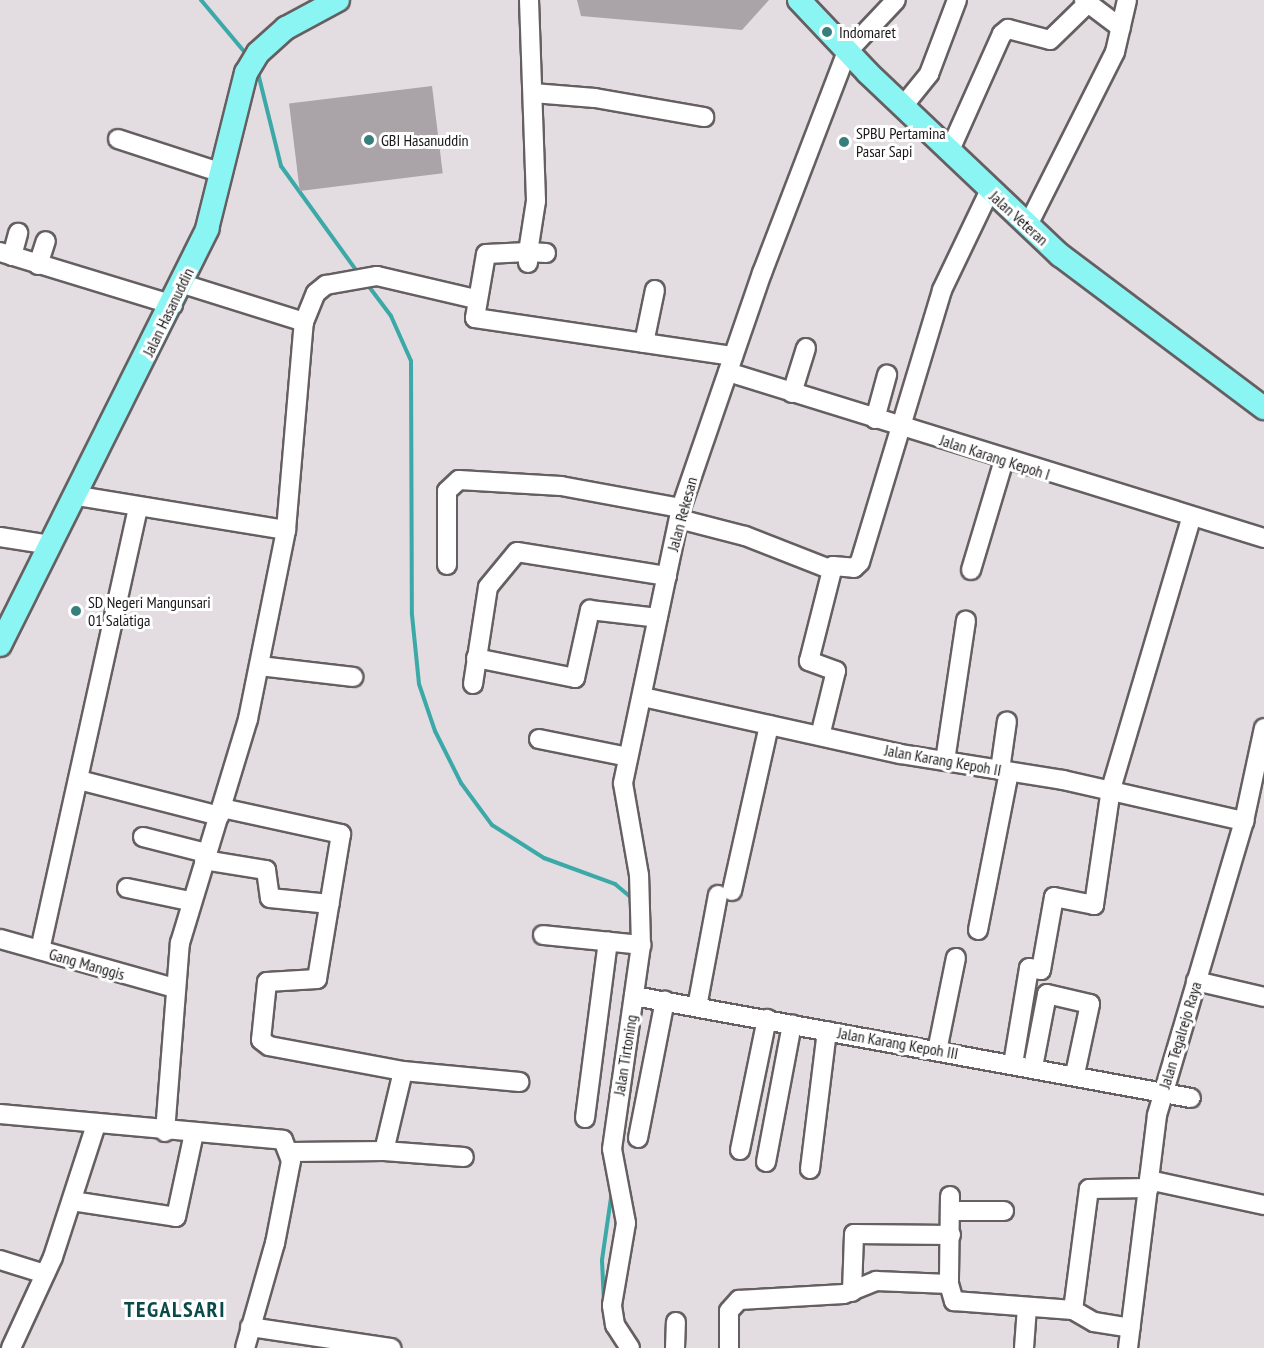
<!DOCTYPE html>
<style>
body{margin:0}
#map{position:relative;width:1264px;height:1348px;overflow:hidden;background:#e3dce0;font-family:"PT Sans Narrow",sans-serif}
div>[style]{position:absolute}
.stream>*{height:4px;margin:-2px;padding:0 2px;transform-origin:2px;border-radius:2px;background:#3ba9a7}
.building>*{inset:0;background:#aaa3a7;transform-origin:0 0}
.roads{filter:drop-shadow(2px 0 #655f62) drop-shadow(-2px 0 #655f62) drop-shadow(0 2px #655f62) drop-shadow(0 -2px #655f62)}
.minor>*{height:18px;margin:-9px;padding:0 9px;transform-origin:9px;border-radius:9px;background:#fff}
.major>*{height:22px;margin:-11px;padding:0 11px;transform-origin:11px;border-radius:11px;background:#8bf5f4}
.dots>*{width:16px;height:16px;translate:-50% -50%;box-sizing:border-box;border:3px solid #fff;border-radius:50%}
span{translate:-50% -50%;white-space:nowrap;text-align:center;line-height:1.15;-webkit-text-stroke:6px #fff;paint-order:stroke}
.poi-label{font-size:16px;color:#1a1718}
.left{translate:0 -50%;text-align:left}
.street-label{font-size:16px;color:#1a1718}
.district-label{font-size:22px;color:#0a4a49;font-weight:700;letter-spacing:1.5px}
</style>
<div id="map">
<div class="stream">
<i style="left:201px;top:0;width:73px;rotate:50deg"></i>
<i style="left:257px;top:69px;width:100px;rotate:76.1deg"></i>
<i style="left:281px;top:166px;width:133px;rotate:54.2deg"></i>
<i style="left:367px;top:284px;width:40px;rotate:53deg"></i>
<i style="left:391px;top:316px;width:49px;rotate:66deg"></i>
<i style="left:411px;top:361px;width:254px;rotate:89.8deg"></i>
<i style="left:412px;top:615px;width:69px;rotate:84.2deg"></i>
<i style="left:419px;top:684px;width:50px;rotate:71.2deg"></i>
<i style="left:435px;top:731px;width:58px;rotate:63.4deg"></i>
<i style="left:461px;top:783px;width:52px;rotate:53.6deg"></i>
<i style="left:492px;top:825px;width:62px;rotate:32.4deg"></i>
<i style="left:544px;top:858px;width:76px;rotate:20.1deg"></i>
<i style="left:615px;top:884px;width:23px;rotate:40deg"></i>
<i style="left:625px;top:1116px;width:28px;rotate:-80deg"></i>
<i style="left:604px;top:1303px;width:43px;rotate:-92.7deg"></i>
<i style="left:602px;top:1260px;width:70px;rotate:-81.8deg"></i>
</div>
<div class="building">
<i style="clip-path:polygon(577px 0,769px 0,742px 30px,581px 16px)"></i>
<i style="left:432px;top:86px;width:88px;height:144px;rotate:83deg"></i>
</div>
<div class="roads">
<div class="minor">
<i style="left:529px;top:0;width:201px;rotate:88deg"></i>
<i style="left:536px;top:201px;width:52px;rotate:98.9deg"></i>
<i style="left:528px;top:252px;width:42px;rotate:177.3deg"></i>
<i style="left:486px;top:254px;width:65px;rotate:99.8deg"></i>
<i style="left:475px;top:318px;width:261px;rotate:8.4deg"></i>
<i style="left:1084px;top:0;width:46px;rotate:37.1deg"></i>
<i style="left:533px;top:93px;width:62px;rotate:4.6deg"></i>
<i style="left:595px;top:98px;width:111px;rotate:9.9deg"></i>
<i style="left:904px;top:105px;width:40px;rotate:-51deg"></i>
<i style="left:929px;top:74px;width:79px;rotate:-69.3deg"></i>
<i style="left:118px;top:139px;width:109px;rotate:18.1deg"></i>
<i style="left:950px;top:150px;width:127px;rotate:-65.9deg"></i>
<i style="left:1002px;top:34px;width:8px;rotate:-40deg"></i>
<i style="left:1008px;top:29px;width:43px;rotate:14.7deg"></i>
<i style="left:1050px;top:40px;width:53px;rotate:-44.2deg"></i>
<i style="left:1028px;top:225px;width:194px;rotate:-63.3deg"></i>
<i style="left:1115px;top:52px;width:53px;rotate:-77deg"></i>
<i style="left:0;top:252px;width:181px;rotate:17deg"></i>
<i style="left:12px;top:256px;width:24px;rotate:-75deg"></i>
<i style="left:528px;top:263px;width:11px;rotate:-90deg"></i>
<i style="left:528px;top:252px;width:18px;rotate:3deg"></i>
<i style="left:38px;top:265px;width:25px;rotate:-72deg"></i>
<i style="left:183px;top:284px;width:127px;rotate:17.4deg"></i>
<i style="left:644px;top:343px;width:54px;rotate:-78.3deg"></i>
<i style="left:728px;top:372px;width:561px;rotate:17.21deg"></i>
<i style="left:792px;top:393px;width:47px;rotate:-72.7deg"></i>
<i style="left:875px;top:419px;width:46px;rotate:-74.7deg"></i>
<i style="left:78px;top:496px;width:211px;rotate:9.3deg"></i>
<i style="left:679px;top:519px;width:68px;rotate:14.4deg"></i>
<i style="left:745px;top:536px;width:93px;rotate:21.3deg"></i>
<i style="left:0;top:537px;width:52px;rotate:8.9deg"></i>
<i style="left:447px;top:565px;width:74px;rotate:-90deg"></i>
<i style="left:447px;top:491px;width:16px;rotate:-43deg"></i>
<i style="left:459px;top:480px;width:102px;rotate:3.4deg"></i>
<i style="left:561px;top:486px;width:122px;rotate:10.4deg"></i>
<i style="left:971px;top:570px;width:115px;rotate:-73.3deg"></i>
<i style="left:476px;top:658px;width:101px;rotate:11.4deg"></i>
<i style="left:575px;top:678px;width:70px;rotate:-77.6deg"></i>
<i style="left:590px;top:610px;width:68px;rotate:6.7deg"></i>
<i style="left:260px;top:666px;width:94px;rotate:6.7deg"></i>
<i style="left:473px;top:684px;width:98px;rotate:-81.2deg"></i>
<i style="left:488px;top:587px;width:45px;rotate:-50.4deg"></i>
<i style="left:517px;top:552px;width:152px;rotate:9.1deg"></i>
<i style="left:643px;top:697px;width:264px;rotate:12.5deg"></i>
<i style="left:901px;top:754px;width:164px;rotate:9.1deg"></i>
<i style="left:1063px;top:780px;width:186px;rotate:12.8deg"></i>
<i style="left:820px;top:736px;width:67px;rotate:-76.2deg"></i>
<i style="left:836px;top:671px;width:29px;rotate:-160deg"></i>
<i style="left:809px;top:661px;width:98px;rotate:-75.8deg"></i>
<i style="left:833px;top:566px;width:21px;rotate:5deg"></i>
<i style="left:854px;top:568px;width:8px;rotate:-45deg"></i>
<i style="left:860px;top:562px;width:284px;rotate:-73.2deg"></i>
<i style="left:942px;top:290px;width:109px;rotate:-64.4deg"></i>
<i style="left:539px;top:739px;width:91px;rotate:11.4deg"></i>
<i style="left:945px;top:761px;width:142px;rotate:-81.5deg"></i>
<i style="left:1000px;top:770px;width:49px;rotate:-81.9deg"></i>
<i style="left:79px;top:780px;width:145px;rotate:14.4deg"></i>
<i style="left:222px;top:808px;width:122px;rotate:12.3deg"></i>
<i style="left:341px;top:834px;width:147px;rotate:99.4deg"></i>
<i style="left:317px;top:979px;width:50px;rotate:176.6deg"></i>
<i style="left:267px;top:982px;width:58px;rotate:95.9deg"></i>
<i style="left:261px;top:1040px;width:10px;rotate:37deg"></i>
<i style="left:269px;top:1046px;width:136px;rotate:10.6deg"></i>
<i style="left:143px;top:837px;width:65px;rotate:14.3deg"></i>
<i style="left:204px;top:860px;width:63px;rotate:9.2deg"></i>
<i style="left:266px;top:870px;width:28px;rotate:82deg"></i>
<i style="left:270px;top:898px;width:60px;rotate:5.7deg"></i>
<i style="left:127px;top:888px;width:63px;rotate:11.8deg"></i>
<i style="left:732px;top:891px;width:170px;rotate:-77.4deg"></i>
<i style="left:978px;top:930px;width:161px;rotate:-78.9deg"></i>
<i style="left:543px;top:935px;width:99px;rotate:5.8deg"></i>
<i style="left:0;top:939px;width:181px;rotate:15.7deg"></i>
<i style="left:40px;top:950px;width:452px;rotate:-77.5deg"></i>
<i style="left:1196px;top:981px;width:70px;rotate:13.2deg"></i>
<i style="left:634px;top:996px;width:566px;rotate:10.38deg"></i>
<i style="left:697px;top:1007px;width:114px;rotate:-79.4deg"></i>
<i style="left:937px;top:1051px;width:95px;rotate:-78.5deg"></i>
<i style="left:1013px;top:1064px;width:97px;rotate:-80.5deg"></i>
<i style="left:1029px;top:968px;width:12px;rotate:9deg"></i>
<i style="left:1041px;top:970px;width:74px;rotate:-79.9deg"></i>
<i style="left:1054px;top:897px;width:41px;rotate:11.3deg"></i>
<i style="left:1094px;top:905px;width:117px;rotate:-81.7deg"></i>
<i style="left:1111px;top:789px;width:282px;rotate:-73.5deg"></i>
<i style="left:1033px;top:1067px;width:74px;rotate:-79.1deg"></i>
<i style="left:1047px;top:994px;width:44px;rotate:13.1deg"></i>
<i style="left:1090px;top:1004px;width:72px;rotate:102.1deg"></i>
<i style="left:0;top:1114px;width:284px;rotate:5.2deg"></i>
<i style="left:283px;top:1140px;width:22px;rotate:69deg"></i>
<i style="left:291px;top:1161px;width:84px;rotate:101deg"></i>
<i style="left:275px;top:1243px;width:109px;rotate:105.9deg"></i>
<i style="left:585px;top:1118px;width:178px;rotate:-82.6deg"></i>
<i style="left:165px;top:1132px;width:190px;rotate:-85.5deg"></i>
<i style="left:180px;top:943px;width:234px;rotate:-73.1deg"></i>
<i style="left:248px;top:719px;width:193px;rotate:-78.6deg"></i>
<i style="left:286px;top:530px;width:209px;rotate:-85.1deg"></i>
<i style="left:304px;top:322px;width:31px;rotate:-68deg"></i>
<i style="left:316px;top:293px;width:13px;rotate:-39deg"></i>
<i style="left:326px;top:285px;width:52px;rotate:-10deg"></i>
<i style="left:377px;top:276px;width:101px;rotate:13.2deg"></i>
<i style="left:638px;top:1138px;width:140px;rotate:-78.9deg"></i>
<i style="left:740px;top:1150px;width:134px;rotate:-78.4deg"></i>
<i style="left:384px;top:1151px;width:80px;rotate:4.3deg"></i>
<i style="left:291px;top:1152px;width:93px;rotate:-0.6deg"></i>
<i style="left:384px;top:1151px;width:82px;rotate:-76.6deg"></i>
<i style="left:403px;top:1071px;width:117px;rotate:5.4deg"></i>
<i style="left:766px;top:1162px;width:140px;rotate:-79.3deg"></i>
<i style="left:810px;top:1169px;width:139px;rotate:-83deg"></i>
<i style="left:1149px;top:1180px;width:118px;rotate:12.3deg"></i>
<i style="left:950px;top:1196px;width:88px;rotate:90.7deg"></i>
<i style="left:949px;top:1284px;width:18px;rotate:74deg"></i>
<i style="left:954px;top:1301px;width:119px;rotate:4.3deg"></i>
<i style="left:1073px;top:1310px;width:24px;rotate:30deg"></i>
<i style="left:1094px;top:1322px;width:37px;rotate:9deg"></i>
<i style="left:72px;top:1201px;width:105px;rotate:8.7deg"></i>
<i style="left:176px;top:1217px;width:86px;rotate:-77.9deg"></i>
<i style="left:950px;top:1211px;width:54px"></i>
<i style="left:0;top:1260px;width:47px;rotate:17.3deg"></i>
<i style="left:852px;top:1292px;width:58px;rotate:-88deg"></i>
<i style="left:854px;top:1234px;width:97px;rotate:0.6deg"></i>
<i style="left:1073px;top:1310px;width:122px;rotate:-82.5deg"></i>
<i style="left:1089px;top:1189px;width:60px;rotate:-1deg"></i>
<i style="left:250px;top:1327px;width:143px;rotate:8.5deg"></i>
<i style="left:11px;top:1348px;width:100px;rotate:-65.2deg"></i>
<i style="left:53px;top:1257px;width:139px;rotate:-72deg"></i>
<i style="left:630px;top:1348px;width:27px;rotate:-123deg"></i>
<i style="left:615px;top:1325px;width:20px;rotate:-99deg"></i>
<i style="left:612px;top:1305px;width:83px;rotate:-80.3deg"></i>
<i style="left:626px;top:1223px;width:75px;rotate:-100.7deg"></i>
<i style="left:612px;top:1149px;width:206px;rotate:-81.9deg"></i>
<i style="left:641px;top:945px;width:70px;rotate:-91.6deg"></i>
<i style="left:639px;top:875px;width:93px;rotate:-99.9deg"></i>
<i style="left:623px;top:783px;width:281px;rotate:-78.1deg"></i>
<i style="left:681px;top:508px;width:249px;rotate:-71deg"></i>
<i style="left:762px;top:273px;width:237px;rotate:-69deg"></i>
<i style="left:847px;top:52px;width:71px;rotate:-46.7deg"></i>
<i style="left:675px;top:1348px;width:26px;rotate:-88deg"></i>
<i style="left:729px;top:1348px;width:37px;rotate:-90deg"></i>
<i style="left:729px;top:1311px;width:15px;rotate:-48deg"></i>
<i style="left:739px;top:1300px;width:105px;rotate:-3.3deg"></i>
<i style="left:844px;top:1294px;width:35px;rotate:-22deg"></i>
<i style="left:876px;top:1281px;width:73px;rotate:2.4deg"></i>
<i style="left:1024px;top:1348px;width:41px;rotate:-85.8deg"></i>
<i style="left:1128px;top:1348px;width:235px;rotate:-82.9deg"></i>
<i style="left:1157px;top:1115px;width:307px;rotate:-73.5deg"></i>
<i style="left:1244px;top:821px;width:95px;rotate:-77.9deg"></i>
</div>
<div class="major">
<i style="left:799px;top:0;width:100px;rotate:46.6deg"></i>
<i style="left:868px;top:73px;width:265px;rotate:43.5deg"></i>
<i style="left:1060px;top:255px;width:255px;rotate:36.9deg"></i>
<i style="left:0;top:645px;width:465px;rotate:-63.5deg"></i>
<i style="left:207px;top:229px;width:161px;rotate:-76deg"></i>
<i style="left:246px;top:73px;width:23px;rotate:-59deg"></i>
<i style="left:258px;top:53px;width:38px;rotate:-42deg"></i>
<i style="left:286px;top:28px;width:59px;rotate:-28.3deg"></i>
</div>
</div>
<div class="dots">
<i style="left:827px;top:32px;background:#377f7d"></i>
<i style="left:369px;top:140px;background:#377f7d"></i>
<i style="left:844px;top:142px;background:#377f7d"></i>
<i style="left:76px;top:611px;background:#377f7d"></i>
</div>
<div class="poi-label">
<span class="left" style="left:839px;top:32px">Indomaret</span>
<span class="left" style="left:856px;top:142px">SPBU Pertamina<br>Pasar Sapi</span>
<span class="left" style="left:381px;top:140px">GBI Hasanuddin</span>
<span class="left" style="left:88px;top:611px">SD Negeri Mangunsari<br>01 Salatiga</span>
</div>
<div class="street-label">
<span style="left:1019px;top:218px;rotate:42deg">Jalan Veteran</span>
<span style="left:168px;top:312px;rotate:-64deg">Jalan Hasanuddin</span>
<span style="left:995px;top:457px;rotate:18deg">Jalan Karang Kepoh I</span>
<span style="left:682px;top:514px;rotate:-75deg">Jalan Rekesan</span>
<span style="left:943px;top:760px;rotate:10deg">Jalan Karang Kepoh II</span>
<span style="left:87px;top:964px;rotate:16deg">Gang Manggis</span>
<span style="left:1180px;top:1035px;rotate:-73deg">Jalan Tegalrejo Raya</span>
<span style="left:898px;top:1043px;rotate:10deg">Jalan Karang Kepoh III</span>
<span style="left:625px;top:1055px;rotate:-81deg">Jalan Tirtoning</span>
</div>
<div class="district-label">
<span style="left:175px;top:1310px">TEGALSARI</span>
</div>
</div>
